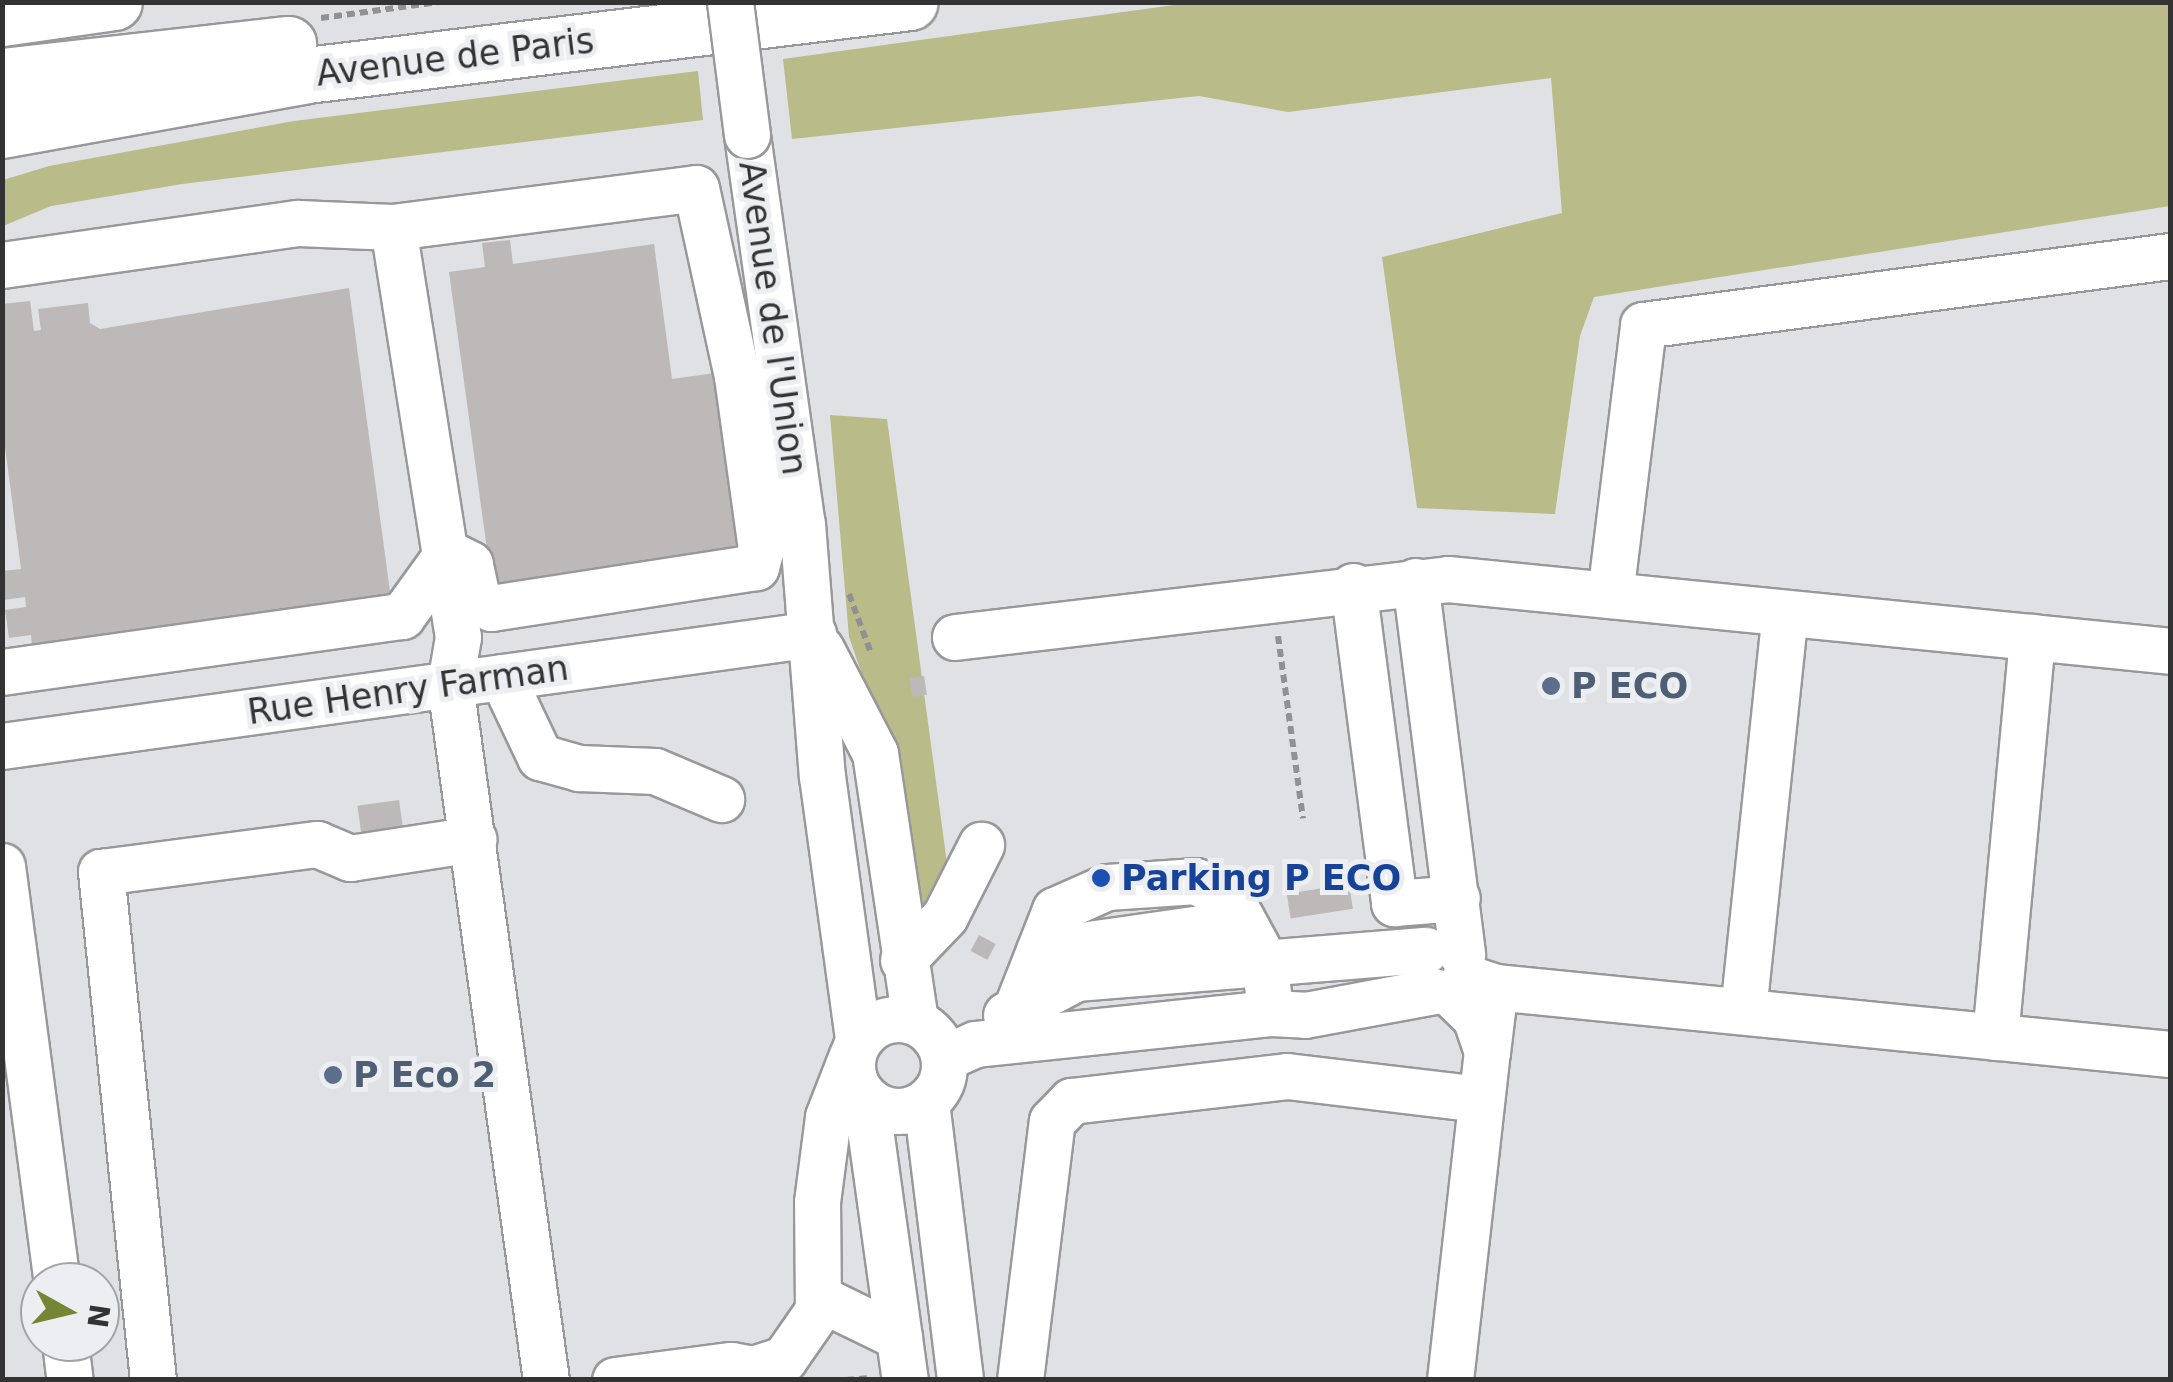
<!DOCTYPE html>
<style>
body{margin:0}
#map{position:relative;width:2173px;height:1382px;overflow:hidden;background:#e0e1e4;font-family:"DejaVu Sans",sans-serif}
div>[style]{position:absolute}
.green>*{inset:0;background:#b9bb89}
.building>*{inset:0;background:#bcb9b8;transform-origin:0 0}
.path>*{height:6px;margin-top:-3px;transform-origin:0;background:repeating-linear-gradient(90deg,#909193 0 8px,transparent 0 13px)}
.roads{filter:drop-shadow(2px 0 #98989b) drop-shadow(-2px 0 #98989b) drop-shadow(0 2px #98989b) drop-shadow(0 -2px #98989b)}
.minor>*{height:45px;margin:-22.5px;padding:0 22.5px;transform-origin:22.5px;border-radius:22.5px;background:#fff}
.minor>.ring{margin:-22.5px;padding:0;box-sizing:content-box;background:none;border:45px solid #fff;border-radius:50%}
.highway>*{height:55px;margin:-27.5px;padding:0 27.5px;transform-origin:27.5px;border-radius:27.5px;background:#fff}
.bridges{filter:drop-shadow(2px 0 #98989b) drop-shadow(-2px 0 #98989b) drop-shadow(0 2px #98989b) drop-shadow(0 -2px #98989b)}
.minor-bridge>*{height:45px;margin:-22.5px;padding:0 22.5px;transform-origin:22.5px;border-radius:22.5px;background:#fff}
.dots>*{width:28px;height:28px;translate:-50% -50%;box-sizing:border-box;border:5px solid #edeef1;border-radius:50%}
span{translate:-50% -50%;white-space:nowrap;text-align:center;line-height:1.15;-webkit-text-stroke:10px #edeef1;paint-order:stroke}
.street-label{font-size:35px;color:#333334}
.service-label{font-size:35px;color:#4e5e75;font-weight:700}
.left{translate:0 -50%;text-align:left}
.transit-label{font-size:35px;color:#164399;font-weight:700}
.frame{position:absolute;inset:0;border:5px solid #333334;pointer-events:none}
.north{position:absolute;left:20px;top:1262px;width:100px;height:100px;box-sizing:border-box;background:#edeef1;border:2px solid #a3a3a5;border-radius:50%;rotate:98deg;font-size:28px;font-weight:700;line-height:40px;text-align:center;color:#333334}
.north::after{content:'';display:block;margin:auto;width:35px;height:45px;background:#748533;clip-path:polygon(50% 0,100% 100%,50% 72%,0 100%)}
</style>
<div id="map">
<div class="green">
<i style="clip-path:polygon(1196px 2px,2170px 3px,2170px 206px,1594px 297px,1580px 336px,1555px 514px,1417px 508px,1382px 257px,1562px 213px,1551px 78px,1288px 112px,1199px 96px,792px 139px,783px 59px)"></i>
<i style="clip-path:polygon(698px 71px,703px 120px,182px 184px,51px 206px,3px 226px,3px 180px,49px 166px,294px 121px)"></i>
<i style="clip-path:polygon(830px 415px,887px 419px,949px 878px,930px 910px,918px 908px,898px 778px,849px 637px)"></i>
</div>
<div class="building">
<i style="clip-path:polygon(510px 240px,513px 264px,654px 244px,672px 379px,722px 372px,746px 551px,492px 586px,449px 272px,485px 267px,482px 243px)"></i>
<i style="clip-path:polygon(349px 288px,391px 599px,32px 647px,31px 635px,9px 638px,5px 610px,26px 607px,25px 597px,4px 600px,2px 589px,2px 571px,21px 569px,2px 424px,2px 304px,30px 301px,34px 331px,41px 330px,38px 309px,88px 303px,90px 323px,100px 329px)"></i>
<i style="left:924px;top:676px;width:19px;height:15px;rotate:81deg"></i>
<i style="left:399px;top:800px;width:30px;height:42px;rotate:82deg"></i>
<i style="left:1349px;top:884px;width:25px;height:63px;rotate:81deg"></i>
<i style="left:979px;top:935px;width:19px;height:18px;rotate:28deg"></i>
</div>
<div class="path">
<i style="left:321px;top:18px;width:119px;rotate:-7.7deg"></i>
<i style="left:849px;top:594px;width:63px;rotate:69.6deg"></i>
<i style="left:1278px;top:636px;width:184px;rotate:82.2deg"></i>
<i style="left:846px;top:1380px;width:21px;rotate:-5deg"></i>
</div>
<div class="roads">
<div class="minor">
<i style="left:747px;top:135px;width:393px;rotate:82deg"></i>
<i style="left:802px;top:524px;width:253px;rotate:85.5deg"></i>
<i style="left:822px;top:776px;width:266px;rotate:82.2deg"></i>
<i style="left:393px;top:227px;width:305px;rotate:-7.3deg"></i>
<i style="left:696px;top:188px;width:192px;rotate:77.7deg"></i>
<i style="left:737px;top:376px;width:174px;rotate:82.1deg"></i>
<i style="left:761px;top:548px;width:20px;rotate:105deg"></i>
<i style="left:756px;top:567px;width:268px;rotate:171.2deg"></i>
<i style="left:491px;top:608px;width:17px;rotate:-144deg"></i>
<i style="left:477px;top:598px;width:35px;rotate:-102deg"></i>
<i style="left:470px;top:564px;width:16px;rotate:-153deg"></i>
<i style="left:2px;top:265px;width:299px;rotate:-8.1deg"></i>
<i style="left:298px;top:223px;width:95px;rotate:2.4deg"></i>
<i style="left:393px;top:227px;width:415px;rotate:81deg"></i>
<i style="left:458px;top:637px;width:48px;rotate:99.7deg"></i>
<i style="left:450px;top:684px;width:703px;rotate:82.15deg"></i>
<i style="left:1415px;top:581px;width:377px;rotate:82.8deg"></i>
<i style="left:1353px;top:586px;width:320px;rotate:82.6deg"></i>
<i style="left:1394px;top:903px;width:63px;rotate:-4.5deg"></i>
<i style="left:1610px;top:595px;width:272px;rotate:-83deg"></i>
<i style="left:1643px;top:325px;width:531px;rotate:-7.46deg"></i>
<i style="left:955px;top:637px;width:496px;rotate:-6.7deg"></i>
<i style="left:1448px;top:579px;width:726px;rotate:5.69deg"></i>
<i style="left:821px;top:649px;width:117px;rotate:62.6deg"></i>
<i style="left:875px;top:753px;width:271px;rotate:81.5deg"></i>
<i style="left:2px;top:672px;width:404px;rotate:-8deg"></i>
<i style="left:402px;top:616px;width:72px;rotate:-54.1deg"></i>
<i style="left:502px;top:677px;width:89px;rotate:64.6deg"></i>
<i style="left:540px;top:757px;width:41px;rotate:15.8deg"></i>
<i style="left:579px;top:768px;width:76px;rotate:2.3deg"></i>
<i style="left:655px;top:771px;width:72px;rotate:23deg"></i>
<i style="left:2px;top:746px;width:819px;rotate:-7.86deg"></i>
<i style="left:2px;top:866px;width:420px;rotate:82.5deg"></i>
<i style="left:1039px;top:951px;width:206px;rotate:-8.1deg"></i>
<i style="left:903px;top:960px;width:61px;rotate:-46.3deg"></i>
<i style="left:945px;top:916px;width:80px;rotate:-63.1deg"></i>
<i style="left:1465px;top:977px;width:32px;rotate:18deg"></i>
<i style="left:1495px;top:987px;width:678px;rotate:5.67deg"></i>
<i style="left:1449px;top:992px;width:36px;rotate:44deg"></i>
<i style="left:1475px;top:1017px;width:37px;rotate:71deg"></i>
<i style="left:1487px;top:1052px;width:65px;rotate:-83deg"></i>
<i style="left:1743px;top:1011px;width:400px;rotate:-84deg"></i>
<i style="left:1271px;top:1013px;width:34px;rotate:3deg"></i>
<i style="left:1305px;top:1015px;width:131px;rotate:-10.5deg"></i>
<i style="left:1006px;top:1015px;width:79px;rotate:-27.9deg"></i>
<i style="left:1076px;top:978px;width:351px;rotate:-4.6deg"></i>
<i class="ring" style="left:852px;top:1019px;width:47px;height:47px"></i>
<i style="left:1995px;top:1037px;width:402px;rotate:-84.7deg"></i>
<i style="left:944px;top:1058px;width:34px;rotate:-24deg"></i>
<i style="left:975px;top:1044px;width:298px;rotate:-6deg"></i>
<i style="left:1271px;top:1013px;width:56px;rotate:-98.3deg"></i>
<i style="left:1263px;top:958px;width:65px;rotate:-118.5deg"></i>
<i style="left:1232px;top:901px;width:41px;rotate:-150.9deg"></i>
<i style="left:1196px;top:881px;width:89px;rotate:176.1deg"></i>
<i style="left:1107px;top:887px;width:57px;rotate:156.1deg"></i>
<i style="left:1055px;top:910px;width:101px;rotate:111.5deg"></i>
<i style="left:866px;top:1100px;width:283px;rotate:82.1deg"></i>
<i style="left:926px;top:1102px;width:280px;rotate:83deg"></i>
<i style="left:821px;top:1299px;width:87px;rotate:26deg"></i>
<i style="left:65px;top:1342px;width:38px;rotate:83deg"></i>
<i style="left:753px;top:1369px;width:33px;rotate:-18deg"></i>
<i style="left:784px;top:1359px;width:60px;rotate:-55.2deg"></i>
<i style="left:818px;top:1310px;width:108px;rotate:-90.5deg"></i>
<i style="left:817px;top:1202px;width:86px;rotate:-82.6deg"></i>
<i style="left:828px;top:1117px;width:66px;rotate:-68.8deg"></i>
<i style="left:153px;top:1380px;width:511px;rotate:-95.84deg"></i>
<i style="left:101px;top:872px;width:218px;rotate:-7.4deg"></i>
<i style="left:317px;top:844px;width:36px;rotate:23deg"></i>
<i style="left:350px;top:858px;width:125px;rotate:-8.7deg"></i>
<i style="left:615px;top:1380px;width:117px;rotate:-7.4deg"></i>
<i style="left:731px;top:1365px;width:22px;rotate:10deg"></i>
<i style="left:753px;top:1369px;width:11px;rotate:90deg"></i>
<i style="left:1020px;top:1380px;width:261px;rotate:-83deg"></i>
<i style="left:1052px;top:1121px;width:28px;rotate:-46deg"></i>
<i style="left:1071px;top:1101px;width:217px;rotate:-6.6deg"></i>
<i style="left:1287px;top:1076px;width:195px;rotate:6.8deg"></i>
<i style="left:1450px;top:1380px;width:330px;rotate:-83.6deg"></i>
</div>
<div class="highway">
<i style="left:2px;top:18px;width:113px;rotate:-8.1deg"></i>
<i style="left:2px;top:76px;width:288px;rotate:-6.4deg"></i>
<i style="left:2px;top:130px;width:310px;rotate:-10.2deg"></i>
<i style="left:307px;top:75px;width:607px;rotate:-6.9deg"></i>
</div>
</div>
<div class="bridges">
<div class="minor-bridge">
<i style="left:730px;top:2px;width:134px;rotate:82.7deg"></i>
</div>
</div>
<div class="dots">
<i style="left:1551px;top:686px;background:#5c6f8a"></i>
<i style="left:1101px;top:878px;background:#1a4fb4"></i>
<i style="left:333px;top:1075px;background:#5c6f8a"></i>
</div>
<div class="street-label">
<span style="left:455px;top:57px;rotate:-7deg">Avenue de Paris</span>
<span style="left:773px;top:318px;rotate:82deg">Avenue de l'Union</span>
<span style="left:408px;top:690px;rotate:-8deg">Rue Henry Farman</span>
</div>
<div class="service-label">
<span class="left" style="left:1571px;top:686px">P ECO</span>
<span class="left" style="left:353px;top:1075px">P Eco 2</span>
</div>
<div class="transit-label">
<span class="left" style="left:1121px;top:878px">Parking P ECO</span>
</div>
<div class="frame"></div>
<div class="north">N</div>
</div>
